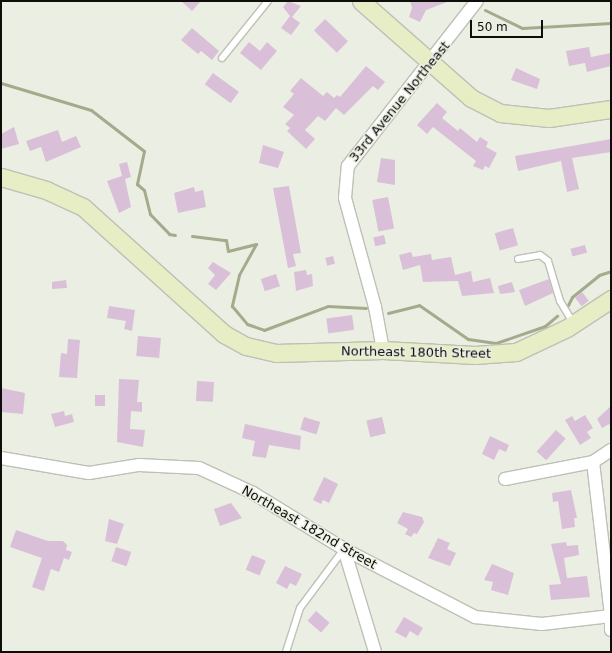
<!DOCTYPE html>
<style>
body{margin:0}
#map{position:relative;width:612px;height:653px;overflow:hidden;background:#ebeee3;font-family:"DejaVu Sans",sans-serif}
div>[style]{position:absolute}
.stream>*{height:3px;margin:-1.5px;padding:0 1.5px;transform-origin:1.5px;border-radius:1.5px;background:#a4ab8c}
.building>*{inset:0;background:#d9c0d8;transform-origin:0 0}
.roads{filter:drop-shadow(1px 0 #bec0b6) drop-shadow(-1px 0 #bec0b6) drop-shadow(0 1px #bec0b6) drop-shadow(0 -1px #bec0b6)}
.lane>*{height:6px;margin:-3px;padding:0 3px;transform-origin:3px;border-radius:3px;background:#fff}
.street>*{height:12px;margin:-6px;padding:0 6px;transform-origin:6px;border-radius:6px;background:#fff}
.secondary>*{height:17px;margin:-8.5px;padding:0 8.5px;transform-origin:8.5px;border-radius:8.5px;background:#e7edc4}
span{translate:-50% -50%;white-space:nowrap;text-align:center;line-height:1.15;-webkit-text-stroke:3px #ebeee3;paint-order:stroke}
.street-label{font-size:13px;color:#0d0e0a}
.frame{position:absolute;inset:0;border:2px solid #0d0e0a;pointer-events:none}
.scale{position:absolute;left:470px;top:20px;width:73px;height:18px;box-sizing:border-box;border:2px solid #0d0e0a;border-top:0;padding-left:5px;font-size:12px;line-height:14px;white-space:nowrap;color:#0d0e0a;-webkit-text-stroke:3px #ebeee3;paint-order:stroke}
</style>
<div id="map">
<div class="stream">
<i style="left:485px;top:10px;width:41px;rotate:25.9deg"></i>
<i style="left:522px;top:28px;width:89px;rotate:-3.2deg"></i>
<i style="left:1px;top:83px;width:94px;rotate:16.7deg"></i>
<i style="left:91px;top:110px;width:67px;rotate:37.7deg"></i>
<i style="left:144px;top:151px;width:34px;rotate:102deg"></i>
<i style="left:137px;top:184px;width:9px;rotate:41deg"></i>
<i style="left:144px;top:190px;width:25px;rotate:76deg"></i>
<i style="left:150px;top:214px;width:28px;rotate:46deg"></i>
<i style="left:169px;top:234px;width:6px;rotate:9deg"></i>
<i style="left:192px;top:236px;width:34px;rotate:7deg"></i>
<i style="left:226px;top:240px;width:11px;rotate:80deg"></i>
<i style="left:228px;top:251px;width:29px;rotate:-14deg"></i>
<i style="left:256px;top:244px;width:35px;rotate:119deg"></i>
<i style="left:239px;top:275px;width:32px;rotate:103deg"></i>
<i style="left:232px;top:306px;width:23px;rotate:50deg"></i>
<i style="left:247px;top:324px;width:18px;rotate:19deg"></i>
<i style="left:264px;top:330px;width:68px;rotate:-20.6deg"></i>
<i style="left:328px;top:306px;width:38px;rotate:3deg"></i>
<i style="left:568px;top:305px;width:9px;rotate:-63deg"></i>
<i style="left:572px;top:297px;width:35px;rotate:-39deg"></i>
<i style="left:599px;top:275px;width:13px;rotate:-18deg"></i>
<i style="left:388px;top:313px;width:32px;rotate:-14deg"></i>
<i style="left:419px;top:305px;width:60px;rotate:34.8deg"></i>
<i style="left:468px;top:339px;width:28px;rotate:8deg"></i>
<i style="left:496px;top:343px;width:52px;rotate:-19.1deg"></i>
<i style="left:545px;top:326px;width:16px;rotate:-40deg"></i>
</div>
<div class="building">
<i style="clip-path:polygon(181px 1px,201px 1px,192px 11px)"></i>
<i style="clip-path:polygon(288px 1px,301px 6px,292px 17px,300px 23px,291px 35px,281px 28px,290px 16px,283px 7px)"></i>
<i style="clip-path:polygon(410px 1px,446px 1px,447px 2px,426px 10px,420px 22px,409px 17px,412px 8px)"></i>
<i style="left:325px;top:19px;width:32px;height:16px;rotate:44deg"></i>
<i style="clip-path:polygon(192px 28px,219px 51px,212px 60px,201px 51px,198px 54px,181px 40px)"></i>
<i style="clip-path:polygon(249px 42px,260px 51px,267px 42px,277px 51px,261px 70px,240px 53px)"></i>
<i style="clip-path:polygon(589px 47px,591px 57px,611px 53px,611px 66px,587px 72px,585px 63px,569px 66px,566px 51px)"></i>
<i style="clip-path:polygon(366px 66px,385px 82px,378px 90px,373px 86px,344px 115px,336px 108px,325px 121px,318px 116px,305px 130px,315px 139px,306px 149px,287px 131px,290px 128px,285px 124px,294px 115px,283px 107px,294px 94px,290px 91px,301px 78px,323px 96px,327px 92px,334px 98px,337px 95px,340px 97px)"></i>
<i style="clip-path:polygon(516px 68px,540px 79px,537px 89px,511px 80px)"></i>
<i style="left:213px;top:73px;width:32px;height:14px;rotate:36deg"></i>
<i style="clip-path:polygon(437px 103px,447px 112px,442px 118px,458px 131px,460px 128px,477px 142px,480px 137px,488px 142px,486px 147px,497px 153px,489px 168px,485px 166px,483px 170px,473px 166px,476px 161px,433px 127px,427px 134px,417px 125px)"></i>
<i style="clip-path:polygon(14px 127px,19px 144px,1px 149px,1px 134px)"></i>
<i style="clip-path:polygon(58px 130px,62px 142px,76px 136px,81px 147px,46px 162px,41px 147px,30px 151px,26px 141px)"></i>
<i style="clip-path:polygon(611px 139px,611px 152px,572px 158px,579px 189px,567px 192px,561px 161px,518px 171px,515px 156px)"></i>
<i style="clip-path:polygon(263px 145px,284px 152px,278px 168px,259px 163px)"></i>
<i style="clip-path:polygon(381px 158px,395px 160px,395px 185px,377px 182px)"></i>
<i style="clip-path:polygon(127px 162px,131px 177px,125px 179px,131px 207px,119px 213px,107px 181px,122px 176px,119px 164px)"></i>
<i style="clip-path:polygon(289px 186px,301px 253px,293px 254px,296px 266px,288px 268px,273px 188px)"></i>
<i style="clip-path:polygon(194px 187px,195px 192px,203px 190px,206px 207px,178px 213px,174px 193px)"></i>
<i style="left:388px;top:197px;width:32px;height:16px;rotate:79deg"></i>
<i style="left:513px;top:228px;width:18px;height:19px;rotate:74deg"></i>
<i style="left:384px;top:235px;width:9px;height:11px;rotate:77deg"></i>
<i style="left:585px;top:245px;width:8px;height:15px;rotate:76deg"></i>
<i style="clip-path:polygon(411px 252px,413px 257px,431px 254px,432px 260px,451px 257px,455px 275px,471px 271px,473px 282px,490px 278px,494px 293px,462px 296px,458px 281px,423px 282px,420px 265px,403px 270px,399px 255px)"></i>
<i style="left:333px;top:256px;width:8px;height:8px;rotate:76deg"></i>
<i style="clip-path:polygon(213px 262px,231px 273px,216px 290px,208px 284px,215px 275px,208px 268px)"></i>
<i style="clip-path:polygon(306px 270px,307px 275px,312px 274px,313px 286px,296px 291px,294px 272px)"></i>
<i style="left:276px;top:274px;width:13px;height:16px;rotate:72deg"></i>
<i style="clip-path:polygon(549px 279px,553px 293px,525px 306px,519px 290px)"></i>
<i style="clip-path:polygon(66px 280px,67px 288px,52px 289px,52px 282px)"></i>
<i style="clip-path:polygon(512px 282px,515px 292px,500px 294px,498px 286px)"></i>
<i style="left:582px;top:292px;width:11px;height:9px;rotate:52deg"></i>
<i style="clip-path:polygon(109px 306px,135px 310px,132px 331px,124px 329px,126px 321px,107px 318px)"></i>
<i style="left:352px;top:315px;width:15px;height:26px;rotate:82deg"></i>
<i style="left:138px;top:336px;width:23px;height:20px;rotate:5deg"></i>
<i style="clip-path:polygon(68px 339px,80px 340px,77px 378px,59px 377px,61px 353px,67px 354px)"></i>
<i style="clip-path:polygon(119px 379px,139px 380px,137px 402px,142px 402px,142px 412px,131px 411px,130px 429px,145px 430px,143px 447px,117px 442px)"></i>
<i style="left:197px;top:381px;width:17px;height:20px;rotate:3deg"></i>
<i style="clip-path:polygon(1px 388px,25px 393px,23px 414px,1px 412px)"></i>
<i style="left:95px;top:395px;width:10px;height:11px"></i>
<i style="clip-path:polygon(611px 406px,611px 428px,609px 424px,602px 428px,597px 419px)"></i>
<i style="clip-path:polygon(64px 411px,65px 416px,72px 414px,74px 422px,55px 427px,51px 414px)"></i>
<i style="clip-path:polygon(585px 415px,593px 428px,587px 432px,591px 438px,580px 445px,565px 420px,572px 416px,575px 421px)"></i>
<i style="left:304px;top:417px;width:17px;height:13px;rotate:17deg"></i>
<i style="left:382px;top:417px;width:17px;height:16px;rotate:77deg"></i>
<i style="clip-path:polygon(245px 424px,301px 436px,300px 450px,269px 445px,266px 458px,252px 456px,255px 441px,242px 438px)"></i>
<i style="left:556px;top:430px;width:13px;height:29px;rotate:42deg"></i>
<i style="clip-path:polygon(490px 436px,509px 445px,506px 452px,499px 449px,494px 460px,482px 454px)"></i>
<i style="clip-path:polygon(324px 477px,338px 484px,329px 503px,323px 500px,321px 504px,313px 500px)"></i>
<i style="clip-path:polygon(571px 490px,577px 518px,574px 518px,575px 527px,562px 529px,558px 501px,553px 502px,552px 493px)"></i>
<i style="clip-path:polygon(231px 503px,242px 518px,220px 526px,214px 509px)"></i>
<i style="clip-path:polygon(403px 512px,422px 517px,424px 522px,417px 534px,414px 533px,411px 537px,405px 534px,408px 529px,397px 523px)"></i>
<i style="clip-path:polygon(109px 519px,124px 524px,117px 544px,105px 541px)"></i>
<i style="clip-path:polygon(16px 530px,48px 541px,63px 541px,67px 545px,66px 550px,72px 552px,69px 560px,64px 558px,59px 572px,51px 569px,44px 591px,32px 587px,42px 558px,10px 547px)"></i>
<i style="clip-path:polygon(438px 538px,450px 543px,447px 549px,456px 553px,450px 566px,428px 558px)"></i>
<i style="clip-path:polygon(566px 542px,567px 546px,578px 545px,579px 555px,564px 558px,567px 578px,587px 576px,590px 597px,551px 600px,549px 585px,561px 584px,551px 544px)"></i>
<i style="left:116px;top:547px;width:16px;height:15px;rotate:18deg"></i>
<i style="left:252px;top:555px;width:15px;height:16px;rotate:23deg"></i>
<i style="clip-path:polygon(492px 564px,514px 573px,508px 595px,491px 590px,493px 582px,484px 580px)"></i>
<i style="clip-path:polygon(285px 566px,302px 574px,296px 586px,290px 583px,287px 589px,276px 583px)"></i>
<i style="left:316px;top:611px;width:18px;height:13px;rotate:41deg"></i>
<i style="clip-path:polygon(404px 617px,423px 628px,418px 636px,410px 631px,406px 638px,395px 632px)"></i>
</div>
<div class="roads">
<div class="lane">
<i style="left:222px;top:58px;width:73px;rotate:-51.1deg"></i>
<i style="left:518px;top:259px;width:22px;rotate:-10deg"></i>
<i style="left:540px;top:255px;width:10px;rotate:37deg"></i>
<i style="left:548px;top:261px;width:42px;rotate:73.3deg"></i>
<i style="left:560px;top:301px;width:26px;rotate:59deg"></i>
<i style="left:286px;top:652px;width:46px;rotate:-72.3deg"></i>
<i style="left:300px;top:608px;width:74px;rotate:-53.3deg"></i>
</div>
<div class="street">
<i style="left:383px;top:350px;width:44px;rotate:-100.5deg"></i>
<i style="left:375px;top:307px;width:113px;rotate:-105.4deg"></i>
<i style="left:345px;top:198px;width:32px;rotate:-85deg"></i>
<i style="left:348px;top:166px;width:209px;rotate:-52deg"></i>
<i style="left:1px;top:458px;width:89px;rotate:9.7deg"></i>
<i style="left:89px;top:473px;width:51px;rotate:-9.1deg"></i>
<i style="left:139px;top:465px;width:60px;rotate:2.9deg"></i>
<i style="left:199px;top:468px;width:60px;rotate:24.8deg"></i>
<i style="left:253px;top:493px;width:107px;rotate:31.6deg"></i>
<i style="left:344px;top:549px;width:148px;rotate:27.4deg"></i>
<i style="left:475px;top:617px;width:67px;rotate:6deg"></i>
<i style="left:542px;top:624px;width:69px;rotate:-6.6deg"></i>
<i style="left:593px;top:462px;width:154px;rotate:83.3deg"></i>
<i style="left:505px;top:479px;width:90px;rotate:-10.9deg"></i>
<i style="left:593px;top:462px;width:22px;rotate:-34deg"></i>
<i style="left:344px;top:549px;width:108px;rotate:73.2deg"></i>
<i style="left:611px;top:616px;width:14px;rotate:90deg"></i>
</div>
<div class="secondary">
<i style="left:361px;top:1px;width:147px;rotate:41.4deg"></i>
<i style="left:471px;top:98px;width:33px;rotate:27deg"></i>
<i style="left:500px;top:113px;width:49px;rotate:5.8deg"></i>
<i style="left:549px;top:118px;width:63px;rotate:-8.3deg"></i>
<i style="left:1px;top:177px;width:47px;rotate:16.1deg"></i>
<i style="left:46px;top:190px;width:41px;rotate:24.7deg"></i>
<i style="left:83px;top:207px;width:190px;rotate:42deg"></i>
<i style="left:224px;top:334px;width:25px;rotate:29deg"></i>
<i style="left:246px;top:346px;width:31px;rotate:13deg"></i>
<i style="left:276px;top:353px;width:107px;rotate:-1.6deg"></i>
<i style="left:383px;top:350px;width:92px;rotate:3.1deg"></i>
<i style="left:475px;top:355px;width:41px;rotate:-4.2deg"></i>
<i style="left:516px;top:352px;width:56px;rotate:-25.2deg"></i>
<i style="left:567px;top:328px;width:53px;rotate:-33.4deg"></i>
</div>
</div>
<div class="street-label">
<span style="left:400px;top:102px;rotate:-51deg">33rd Avenue Northeast</span>
<span style="left:416px;top:353px;rotate:1deg">Northeast 180th Street</span>
<span style="left:309px;top:528px;rotate:30deg">Northeast 182nd Street</span>
</div>
<div class="frame"></div>
<div class="scale">50 m</div>
</div>
